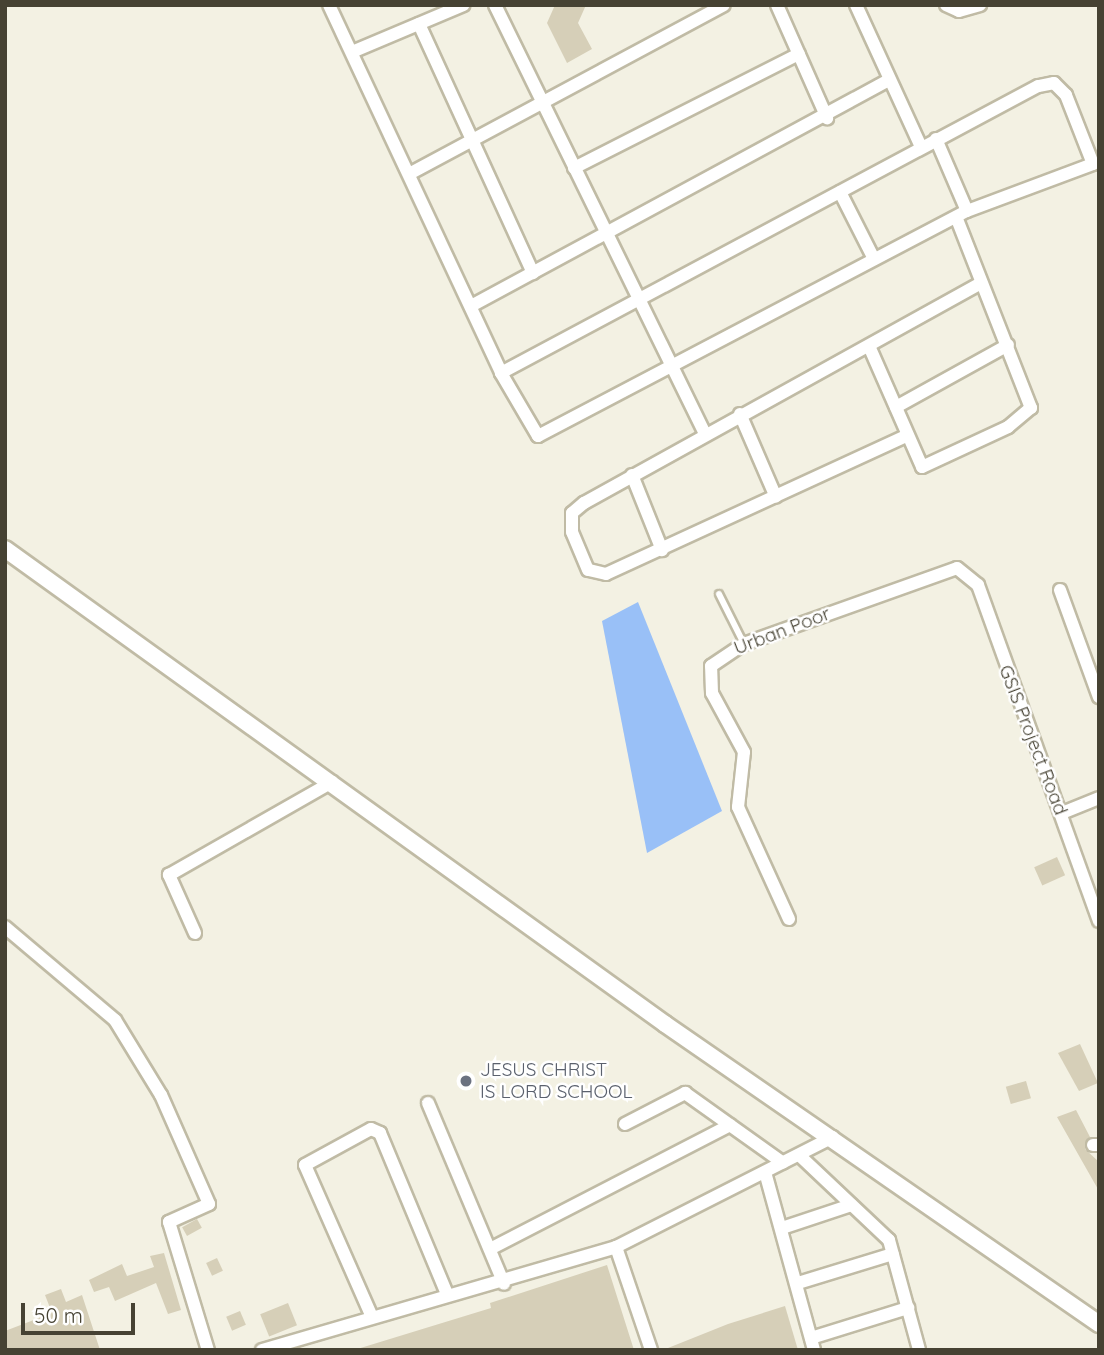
<!DOCTYPE html>
<style>
body{margin:0}
#map{position:relative;width:1104px;height:1355px;overflow:hidden;background:#f3f1e3;font-family:Quicksand,sans-serif}
div>[style]{position:absolute}
.water>*{inset:0;background:#99c0f7}
.building>*{inset:0;background:#d6cfb8;transform-origin:0 0}
.roads{filter:drop-shadow(2px 0 #c0bba5) drop-shadow(-2px 0 #c0bba5) drop-shadow(0 2px #c0bba5) drop-shadow(0 -2px #c0bba5)}
.service>*{height:6px;margin:-3px;padding:0 3px;transform-origin:3px;border-radius:3px;background:#fff}
.minor>*{height:12px;margin:-6px;padding:0 6px;transform-origin:6px;border-radius:6px;background:#fff}
.tertiary>*{height:16px;margin:-8px;padding:0 8px;transform-origin:8px;border-radius:8px;background:#fff}
.dots>*{width:19px;height:19px;translate:-50% -50%;box-sizing:border-box;border:4px solid #fff;border-radius:50%}
span{translate:-50% -50%;white-space:nowrap;text-align:center;line-height:1.15;-webkit-text-stroke:5px #fff;paint-order:stroke}
.street-label{font-size:19px;color:#464233}
.worship-label{font-size:19px;color:#5b616d}
.left{translate:0 -50%;text-align:left}
.frame{position:absolute;inset:0;border:7px solid #464233;pointer-events:none}
.scale{position:absolute;left:21px;top:1303px;width:114px;height:32px;box-sizing:border-box;border:4px solid #464233;border-top:0;padding-left:9px;font-size:21px;line-height:24px;white-space:nowrap;color:#464233;-webkit-text-stroke:5px #fff;paint-order:stroke}
</style>
<div id="map">
<div class="water">
<i style="clip-path:polygon(638px 602px,722px 811px,647px 853px,602px 621px)"></i>
</div>
<div class="building">
<i style="clip-path:polygon(555px 5px,586px 5px,578px 23px,592px 49px,567px 63px,547px 23px)"></i>
<i style="left:1057px;top:857px;width:20px;height:25px;rotate:66deg"></i>
<i style="clip-path:polygon(1080px 1044px,1098px 1083px,1079px 1091px,1058px 1053px)"></i>
<i style="left:1026px;top:1081px;width:18px;height:21px;rotate:74deg"></i>
<i style="clip-path:polygon(1076px 1110px,1090px 1137px,1085px 1149px,1099px 1162px,1099px 1191px,1057px 1117px)"></i>
<i style="left:197px;top:1219px;width:10px;height:17px;rotate:61deg"></i>
<i style="clip-path:polygon(164px 1253px,181px 1310px,168px 1314px,156px 1283px,115px 1301px,109px 1287px,94px 1292px,89px 1280px,122px 1264px,127px 1276px,154px 1267px,150px 1256px)"></i>
<i style="left:217px;top:1258px;width:14px;height:12px;rotate:65deg"></i>
<i style="clip-path:polygon(607px 1265px,634px 1350px,354px 1350px,491px 1308px,490px 1303px)"></i>
<i style="clip-path:polygon(61px 1289px,66px 1302px,82px 1295px,100px 1350px,5px 1350px,5px 1331px,52px 1313px,45px 1295px)"></i>
<i style="left:288px;top:1303px;width:24px;height:30px;rotate:68deg"></i>
<i style="clip-path:polygon(785px 1306px,798px 1350px,663px 1350px,728px 1324px)"></i>
<i style="left:240px;top:1311px;width:15px;height:15px;rotate:67deg"></i>
</div>
<div class="roads">
<div class="service">
<i style="left:719px;top:594px;width:56px;rotate:63.4deg"></i>
</div>
<div class="minor">
<i style="left:329px;top:5px;width:406px;rotate:64.9deg"></i>
<i style="left:501px;top:373px;width:73px;rotate:59.6deg"></i>
<i style="left:538px;top:436px;width:484px;rotate:-27.7deg"></i>
<i style="left:967px;top:211px;width:134px;rotate:-20.5deg"></i>
<i style="left:1093px;top:164px;width:74px;rotate:-111.4deg"></i>
<i style="left:1066px;top:95px;width:17px;rotate:-135deg"></i>
<i style="left:1054px;top:83px;width:16px;rotate:169deg"></i>
<i style="left:1038px;top:86px;width:609px;rotate:151.88deg"></i>
<i style="left:495px;top:5px;width:475px;rotate:63.9deg"></i>
<i style="left:777px;top:5px;width:124px;rotate:66.1deg"></i>
<i style="left:856px;top:5px;width:156px;rotate:65.4deg"></i>
<i style="left:946px;top:5px;width:14px;rotate:25deg"></i>
<i style="left:959px;top:11px;width:22px;rotate:-16deg"></i>
<i style="left:419px;top:24px;width:274px;rotate:65.4deg"></i>
<i style="left:352px;top:52px;width:121px;rotate:-22.9deg"></i>
<i style="left:936px;top:139px;width:78px;rotate:66.7deg"></i>
<i style="left:574px;top:168px;width:252px;rotate:-26.9deg"></i>
<i style="left:409px;top:174px;width:357px;rotate:-28.2deg"></i>
<i style="left:840px;top:192px;width:75px;rotate:63.1deg"></i>
<i style="left:471px;top:306px;width:475px;rotate:-28.4deg"></i>
<i style="left:869px;top:346px;width:132px;rotate:66.3deg"></i>
<i style="left:922px;top:467px;width:95px;rotate:-24.9deg"></i>
<i style="left:1008px;top:427px;width:30px;rotate:-40deg"></i>
<i style="left:1031px;top:408px;width:205px;rotate:-111.4deg"></i>
<i style="left:896px;top:407px;width:128px;rotate:-29deg"></i>
<i style="left:740px;top:414px;width:90px;rotate:66.6deg"></i>
<i style="left:906px;top:436px;width:330px;rotate:155.3deg"></i>
<i style="left:606px;top:574px;width:18px;rotate:-167deg"></i>
<i style="left:588px;top:570px;width:41px;rotate:-112.8deg"></i>
<i style="left:572px;top:532px;width:19px;rotate:-90deg"></i>
<i style="left:572px;top:513px;width:16px;rotate:-40deg"></i>
<i style="left:584px;top:503px;width:454px;rotate:-29deg"></i>
<i style="left:632px;top:475px;width:81px;rotate:68.2deg"></i>
<i style="left:1060px;top:590px;width:114px;rotate:70deg"></i>
<i style="left:1062px;top:813px;width:40px;rotate:-22deg"></i>
<i style="left:789px;top:919px;width:123px;rotate:-114.5deg"></i>
<i style="left:738px;top:807px;width:55px;rotate:-83.8deg"></i>
<i style="left:744px;top:752px;width:67px;rotate:-118.5deg"></i>
<i style="left:712px;top:693px;width:27px;rotate:-92deg"></i>
<i style="left:711px;top:666px;width:40px;rotate:-34deg"></i>
<i style="left:744px;top:644px;width:226px;rotate:-19.6deg"></i>
<i style="left:957px;top:568px;width:27px;rotate:39deg"></i>
<i style="left:978px;top:585px;width:357px;rotate:70.2deg"></i>
<i style="left:5px;top:927px;width:144px;rotate:40.2deg"></i>
<i style="left:115px;top:1020px;width:88px;rotate:58.5deg"></i>
<i style="left:161px;top:1095px;width:119px;rotate:66.2deg"></i>
<i style="left:209px;top:1204px;width:44px;rotate:155.8deg"></i>
<i style="left:169px;top:1222px;width:134px;rotate:73.1deg"></i>
<i style="left:195px;top:933px;width:64px;rotate:-114.1deg"></i>
<i style="left:169px;top:875px;width:188px;rotate:-29.7deg"></i>
<i style="left:428px;top:1103px;width:196px;rotate:67.2deg"></i>
<i style="left:625px;top:1124px;width:68px;rotate:-27.3deg"></i>
<i style="left:685px;top:1093px;width:120px;rotate:35.5deg"></i>
<i style="left:1093px;top:1145px;width:6px"></i>
<i style="left:799px;top:1155px;width:124px;rotate:43.4deg"></i>
<i style="left:889px;top:1240px;width:114px;rotate:74.7deg"></i>
<i style="left:765px;top:1172px;width:185px;rotate:74.6deg"></i>
<i style="left:782px;top:1228px;width:73px;rotate:-18.4deg"></i>
<i style="left:616px;top:1247px;width:109px;rotate:71.2deg"></i>
<i style="left:490px;top:1249px;width:270px;rotate:-27.3deg"></i>
<i style="left:798px;top:1283px;width:99px;rotate:-17deg"></i>
<i style="left:372px;top:1317px;width:166px;rotate:-113.8deg"></i>
<i style="left:305px;top:1165px;width:75px;rotate:-28.6deg"></i>
<i style="left:371px;top:1129px;width:10px;rotate:24deg"></i>
<i style="left:380px;top:1133px;width:174px;rotate:67.4deg"></i>
<i style="left:811px;top:1338px;width:102px;rotate:-17.2deg"></i>
<i style="left:262px;top:1350px;width:369px;rotate:-16.2deg"></i>
<i style="left:616px;top:1247px;width:243px;rotate:-26.9deg"></i>
</div>
<div class="tertiary">
<i style="left:5px;top:549px;width:813px;rotate:35.74deg"></i>
<i style="left:665px;top:1024px;width:528px;rotate:34.65deg"></i>
</div>
</div>
<div class="dots">
<i style="left:466px;top:1081px;background:#6b7280"></i>
</div>
<div class="street-label">
<span style="left:782px;top:631px;rotate:-21deg">Urban Poor</span>
<span style="left:1033px;top:740px;rotate:69deg">GSIS Project Road</span>
</div>
<div class="worship-label">
<span class="left" style="left:480px;top:1081px">JESUS CHRIST<br>IS LORD SCHOOL</span>
</div>
<div class="frame"></div>
<div class="scale">50 m</div>
</div>
